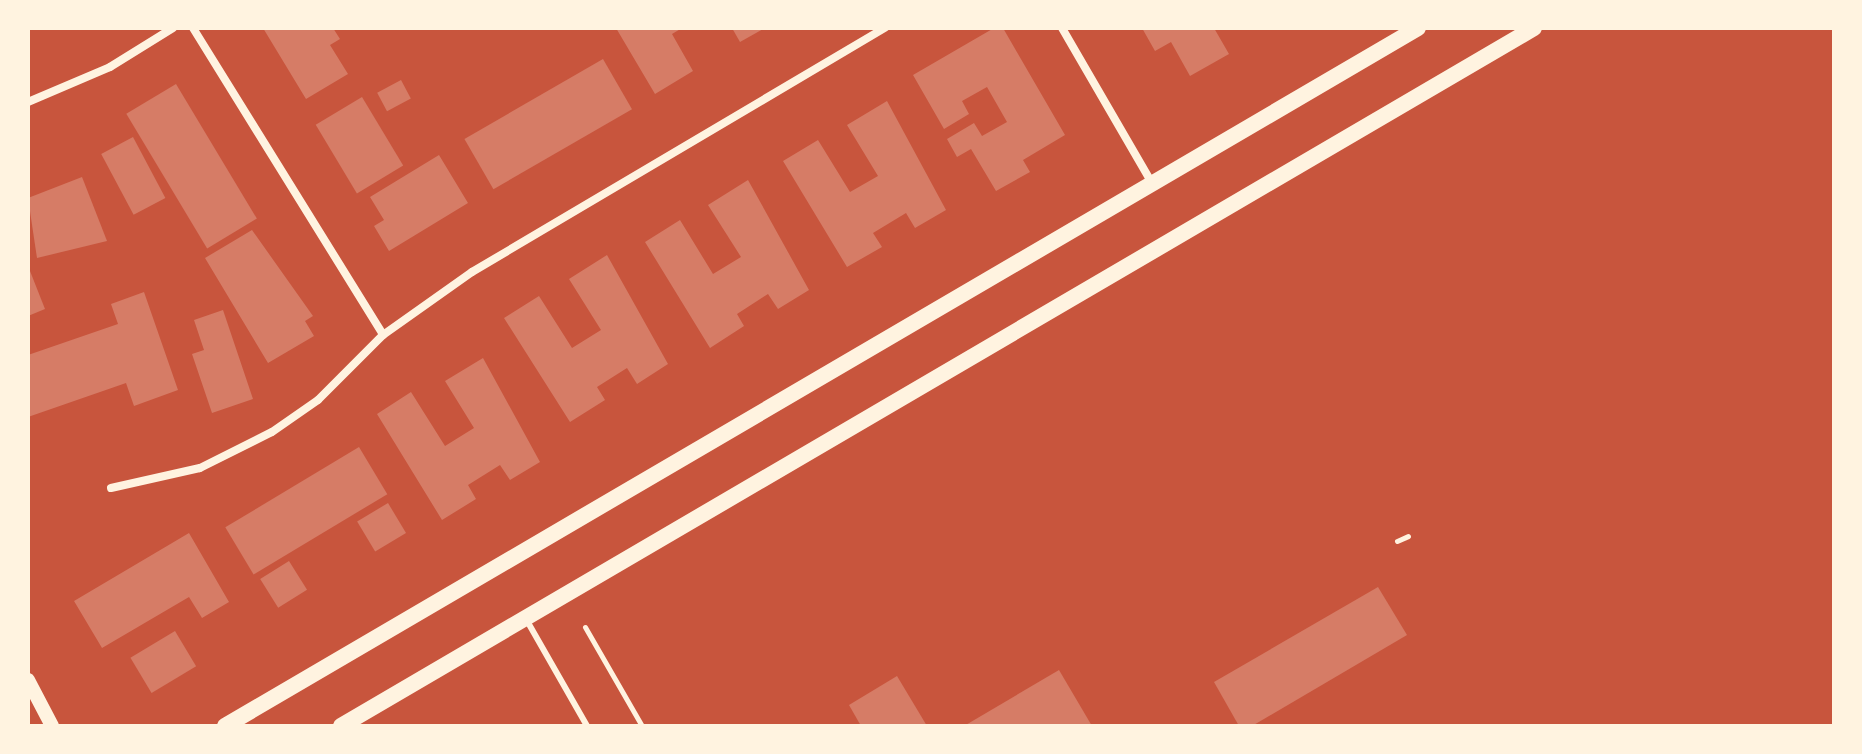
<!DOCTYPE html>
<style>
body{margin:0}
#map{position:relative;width:1862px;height:754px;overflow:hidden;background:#c8553d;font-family:Commissioner,sans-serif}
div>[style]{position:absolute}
.building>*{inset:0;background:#d67c66;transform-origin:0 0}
.path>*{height:5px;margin:-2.5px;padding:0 2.5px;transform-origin:2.5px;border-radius:2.5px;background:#fff3e0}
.service>*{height:6px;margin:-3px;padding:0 3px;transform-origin:3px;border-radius:3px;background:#fff3e0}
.minor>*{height:8px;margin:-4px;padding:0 4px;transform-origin:4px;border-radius:4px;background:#fff3e0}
.tertiary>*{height:14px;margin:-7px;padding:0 7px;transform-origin:7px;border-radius:7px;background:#fff3e0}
.secondary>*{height:16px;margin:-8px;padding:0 8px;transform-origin:8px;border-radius:8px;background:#fff3e0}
span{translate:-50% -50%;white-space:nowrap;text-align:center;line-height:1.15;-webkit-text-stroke:6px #fff3e0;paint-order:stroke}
.frame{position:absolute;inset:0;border:30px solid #fff3e0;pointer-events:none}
</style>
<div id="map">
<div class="building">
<i style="clip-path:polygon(263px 28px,333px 28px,340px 39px,330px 45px,348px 74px,306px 99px)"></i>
<i style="clip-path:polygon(616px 28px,682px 28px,672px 34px,693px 71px,655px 94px)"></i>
<i style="clip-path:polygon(732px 28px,765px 28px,740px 42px)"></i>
<i style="clip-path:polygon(994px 28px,1003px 28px,1065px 135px,1023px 160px,1030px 172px,996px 191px,971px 149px,957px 157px,947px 139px,974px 123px,982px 136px,1007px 122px,987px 87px,962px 101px,969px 114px,944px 129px,913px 75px)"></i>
<i style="clip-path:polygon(1142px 28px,1214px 28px,1229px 54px,1190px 76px,1171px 42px,1155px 51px)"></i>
<i style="left:603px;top:59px;width:58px;height:160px;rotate:60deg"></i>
<i style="left:401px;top:80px;width:21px;height:27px;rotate:62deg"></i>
<i style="left:176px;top:84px;width:157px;height:58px;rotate:59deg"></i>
<i style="left:362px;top:97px;width:80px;height:54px;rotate:59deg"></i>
<i style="clip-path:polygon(887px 101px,946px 210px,915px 228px,906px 213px,873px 233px,882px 247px,847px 267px,783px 161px,818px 140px,850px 192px,878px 176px,847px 125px)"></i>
<i style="left:133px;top:137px;width:69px;height:36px;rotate:62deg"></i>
<i style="clip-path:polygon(439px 155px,468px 203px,389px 251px,374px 226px,384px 220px,370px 197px)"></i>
<i style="clip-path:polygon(82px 177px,107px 241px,37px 258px,28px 198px)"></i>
<i style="clip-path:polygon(748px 180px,809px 290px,778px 309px,768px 294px,737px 314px,744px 326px,710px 348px,645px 242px,680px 220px,713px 274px,741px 257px,708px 205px)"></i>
<i style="clip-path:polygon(252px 230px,313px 316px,305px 321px,314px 336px,268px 363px,205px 258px)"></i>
<i style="clip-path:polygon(607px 255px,668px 364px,637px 384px,627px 368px,597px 387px,605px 400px,570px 422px,504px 318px,539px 296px,572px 348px,601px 330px,569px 279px)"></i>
<i style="clip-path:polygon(28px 266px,45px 309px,28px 316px)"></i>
<i style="clip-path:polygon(144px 292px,178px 390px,134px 406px,126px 383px,28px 417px,28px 355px,118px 324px,111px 304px)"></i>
<i style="clip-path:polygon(223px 310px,253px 399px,212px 413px,192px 354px,204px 350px,194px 320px)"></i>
<i style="clip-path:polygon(483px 358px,540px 462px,510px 480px,500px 465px,468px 485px,476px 499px,442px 520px,377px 414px,411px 392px,445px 446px,474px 428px,445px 381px)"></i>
<i style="left:359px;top:447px;width:55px;height:156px;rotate:59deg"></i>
<i style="left:388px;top:503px;width:35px;height:36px;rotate:59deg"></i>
<i style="clip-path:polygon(189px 533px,229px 602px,202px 618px,189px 597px,102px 648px,74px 601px)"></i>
<i style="left:289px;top:561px;width:34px;height:34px;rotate:58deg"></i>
<i style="clip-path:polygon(1378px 587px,1407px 635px,1252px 726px,1239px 726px,1214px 682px)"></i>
<i style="left:175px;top:631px;width:41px;height:52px;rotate:59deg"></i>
<i style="clip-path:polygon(1059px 670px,1092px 726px,964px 726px)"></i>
<i style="clip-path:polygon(897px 676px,927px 726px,861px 726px,849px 705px)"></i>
</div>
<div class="path">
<i style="left:1397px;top:541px;width:12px;rotate:-24deg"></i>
<i style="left:585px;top:627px;width:114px;rotate:60.1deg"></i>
</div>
<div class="service">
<i style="left:526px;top:619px;width:123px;rotate:60.3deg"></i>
</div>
<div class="minor">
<i style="left:193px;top:28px;width:361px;rotate:58.2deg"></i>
<i style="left:1062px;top:28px;width:179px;rotate:59.9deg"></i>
<i style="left:28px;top:102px;width:89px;rotate:-23.1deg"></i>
<i style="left:110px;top:67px;width:74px;rotate:-31.8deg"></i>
<i style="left:111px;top:488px;width:91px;rotate:-12.7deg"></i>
<i style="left:200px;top:468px;width:80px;rotate:-26.6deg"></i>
<i style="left:272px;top:432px;width:56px;rotate:-34.8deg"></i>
<i style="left:318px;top:400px;width:92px;rotate:-45deg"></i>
<i style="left:383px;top:335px;width:109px;rotate:-35.3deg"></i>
<i style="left:472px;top:272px;width:480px;rotate:-30.6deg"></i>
</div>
<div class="tertiary">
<i style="left:28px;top:680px;width:52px;rotate:62.4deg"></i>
</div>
<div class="secondary">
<i style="left:225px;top:726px;width:1382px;rotate:-30.33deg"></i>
<i style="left:341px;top:726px;width:1382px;rotate:-30.33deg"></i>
</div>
<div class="frame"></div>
</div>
